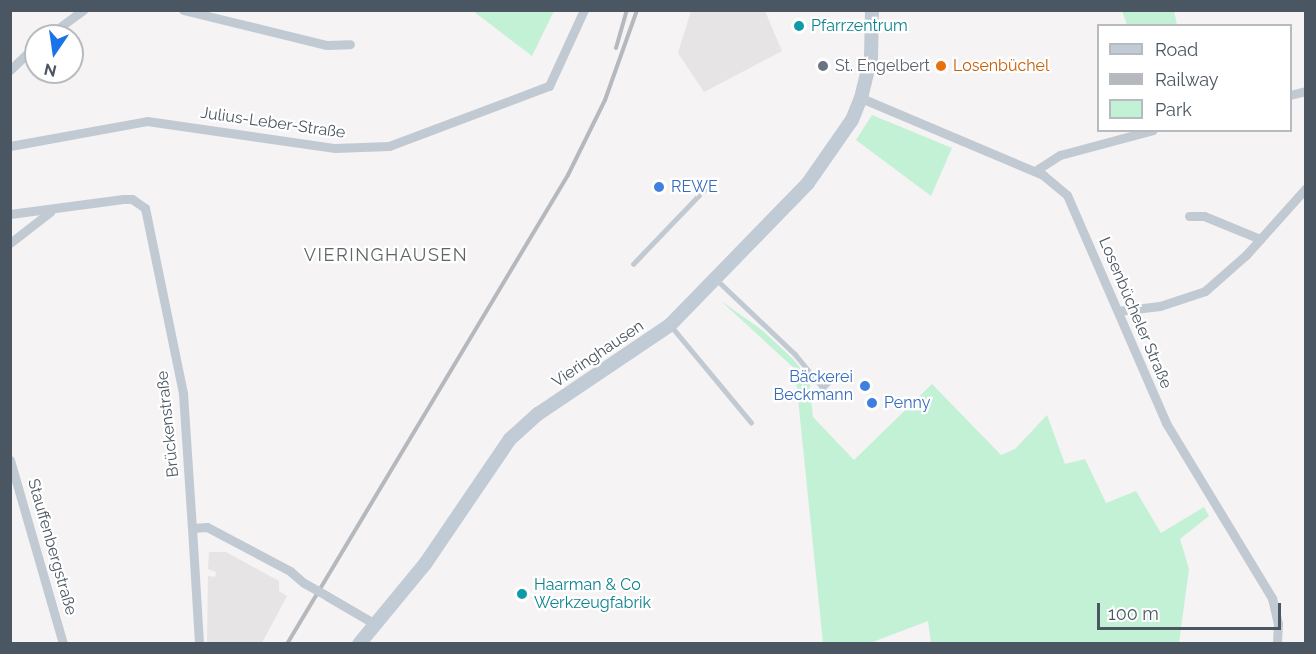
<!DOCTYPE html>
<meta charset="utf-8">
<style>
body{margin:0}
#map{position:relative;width:1316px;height:654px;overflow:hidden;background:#f5f3f3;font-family:Raleway,sans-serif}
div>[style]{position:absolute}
.education>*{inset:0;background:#e6e4e5}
.green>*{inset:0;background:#c3f1d5}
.lane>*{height:4.5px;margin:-2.25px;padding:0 2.25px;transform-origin:2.25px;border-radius:2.25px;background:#c1cad2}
.street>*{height:9px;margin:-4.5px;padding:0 4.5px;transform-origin:4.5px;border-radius:4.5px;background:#c1cad2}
.secondary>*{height:14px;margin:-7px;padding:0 7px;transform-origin:7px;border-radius:7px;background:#c1cbd6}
.rail>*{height:4px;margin:-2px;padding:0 2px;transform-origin:2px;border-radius:2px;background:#b5b8bd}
.street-bridge>*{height:9px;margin:-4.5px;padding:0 4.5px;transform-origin:4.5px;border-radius:4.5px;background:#c1cad2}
.dots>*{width:16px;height:16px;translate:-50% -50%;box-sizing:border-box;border:3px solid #fff;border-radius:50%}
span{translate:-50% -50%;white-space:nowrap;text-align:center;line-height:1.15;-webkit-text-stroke:4.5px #fff;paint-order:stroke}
.culture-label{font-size:16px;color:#0d838f}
.left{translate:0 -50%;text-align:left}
.worship-label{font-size:16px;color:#5b616d}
.food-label{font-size:16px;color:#c56008}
.street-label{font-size:16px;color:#4a5661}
.shop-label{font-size:16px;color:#366cbe}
.right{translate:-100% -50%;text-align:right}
.neighbourhood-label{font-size:18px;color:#5f6368;letter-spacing:1.5px}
.frame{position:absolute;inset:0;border:12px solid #4a5661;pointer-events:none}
.legend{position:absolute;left:1097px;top:24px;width:195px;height:108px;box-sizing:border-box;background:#fff;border:2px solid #b7bbc0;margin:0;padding:8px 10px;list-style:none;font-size:18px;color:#4a5661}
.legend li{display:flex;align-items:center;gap:12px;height:30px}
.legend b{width:30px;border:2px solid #b7bbc0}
.north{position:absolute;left:24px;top:24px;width:60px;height:60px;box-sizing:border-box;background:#fff;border:2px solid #b7bbc0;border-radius:50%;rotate:193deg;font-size:16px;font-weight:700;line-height:24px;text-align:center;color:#4a5661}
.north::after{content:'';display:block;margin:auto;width:21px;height:27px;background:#1a73e8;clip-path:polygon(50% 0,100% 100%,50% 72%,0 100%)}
.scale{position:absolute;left:1097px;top:603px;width:184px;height:27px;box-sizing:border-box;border:3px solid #4a5661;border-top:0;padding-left:8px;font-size:18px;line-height:21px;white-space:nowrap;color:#4a5661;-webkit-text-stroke:4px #fff;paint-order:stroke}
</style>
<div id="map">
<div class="education">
<i style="clip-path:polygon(691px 11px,765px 11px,782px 51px,704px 92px,678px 53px)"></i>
<i style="clip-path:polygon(209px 552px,226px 552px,279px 581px,279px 591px,287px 596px,262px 643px,207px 643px,208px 576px,215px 577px,216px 572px,208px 569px)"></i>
</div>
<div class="green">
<i style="clip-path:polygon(473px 11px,554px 11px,532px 56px)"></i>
<i style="clip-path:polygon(1122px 11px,1174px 11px,1177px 25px,1127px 25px)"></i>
<i style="clip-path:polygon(872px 115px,952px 148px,931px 196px,856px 140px)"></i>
<i style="clip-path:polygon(721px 301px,762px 330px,793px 359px,809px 379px,813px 417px,854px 460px,932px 384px,1001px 455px,1015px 449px,1047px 415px,1065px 464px,1085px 459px,1106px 503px,1136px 491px,1161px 533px,1204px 507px,1209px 516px,1180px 539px,1189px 569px,1179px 643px,931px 643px,928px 621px,870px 643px,823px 643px,795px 369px)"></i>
</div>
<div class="lane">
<i style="left:633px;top:264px;width:104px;rotate:-46.2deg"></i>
<i style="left:717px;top:280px;width:108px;rotate:43.5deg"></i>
<i style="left:795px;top:354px;width:44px;rotate:50.5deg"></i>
<i style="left:823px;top:388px;width:18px;rotate:-45deg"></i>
<i style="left:672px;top:327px;width:124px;rotate:50.3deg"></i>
</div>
<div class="street">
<i style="left:183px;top:10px;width:148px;rotate:13.7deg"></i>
<i style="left:327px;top:45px;width:23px;rotate:-2deg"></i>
<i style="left:48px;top:36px;width:44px;rotate:-36.6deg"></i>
<i style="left:10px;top:70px;width:36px;rotate:-44deg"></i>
<i style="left:1290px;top:95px;width:16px;rotate:-14deg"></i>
<i style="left:861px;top:98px;width:198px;rotate:22.9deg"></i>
<i style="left:1043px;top:175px;width:31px;rotate:40deg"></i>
<i style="left:1067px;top:195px;width:249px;rotate:66.5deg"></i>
<i style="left:1166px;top:423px;width:205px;rotate:58.8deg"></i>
<i style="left:1272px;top:598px;width:26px;rotate:77deg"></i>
<i style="left:1278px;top:623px;width:21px;rotate:93deg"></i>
<i style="left:10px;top:146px;width:139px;rotate:-10.3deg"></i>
<i style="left:147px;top:121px;width:190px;rotate:8.2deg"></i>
<i style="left:335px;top:148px;width:54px;rotate:-2.1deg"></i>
<i style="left:389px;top:146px;width:171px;rotate:-20.6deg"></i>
<i style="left:549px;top:86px;width:84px;rotate:-65.3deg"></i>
<i style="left:1035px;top:171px;width:30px;rotate:-33deg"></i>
<i style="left:1060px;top:155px;width:96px;rotate:-15deg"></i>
<i style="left:10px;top:214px;width:114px;rotate:-7.6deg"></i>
<i style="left:123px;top:199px;width:9px"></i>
<i style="left:132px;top:199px;width:16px;rotate:35deg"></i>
<i style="left:145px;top:208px;width:189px;rotate:78.4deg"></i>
<i style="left:183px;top:393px;width:135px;rotate:86.2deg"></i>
<i style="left:192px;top:528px;width:15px;rotate:-4deg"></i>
<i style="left:207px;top:527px;width:94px;rotate:27.9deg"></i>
<i style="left:290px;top:571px;width:18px;rotate:41deg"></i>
<i style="left:1189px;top:216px;width:15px"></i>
<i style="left:1204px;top:216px;width:61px;rotate:22.3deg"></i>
<i style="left:10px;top:243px;width:51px;rotate:-37.8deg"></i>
<i style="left:1118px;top:311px;width:42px;rotate:-6.8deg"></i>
<i style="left:1160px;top:306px;width:47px;rotate:-18.4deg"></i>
<i style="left:1205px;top:291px;width:55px;rotate:-41.3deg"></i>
<i style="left:1246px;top:255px;width:90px;rotate:-48.2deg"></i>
<i style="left:10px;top:460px;width:191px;rotate:73.9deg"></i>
<i style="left:192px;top:528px;width:116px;rotate:86.5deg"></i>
<i style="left:327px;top:596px;width:56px;rotate:30.3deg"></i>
</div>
<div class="secondary">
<i style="left:359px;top:644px;width:104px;rotate:-50.5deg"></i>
<i style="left:425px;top:564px;width:151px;rotate:-55.8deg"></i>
<i style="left:510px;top:439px;width:38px;rotate:-42deg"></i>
<i style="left:538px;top:414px;width:159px;rotate:-34deg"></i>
<i style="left:670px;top:325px;width:198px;rotate:-45.8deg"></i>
<i style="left:808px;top:183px;width:77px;rotate:-55.1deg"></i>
<i style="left:852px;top:120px;width:24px;rotate:-68deg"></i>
<i style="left:861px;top:98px;width:42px;rotate:-76.3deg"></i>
<i style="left:871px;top:57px;width:47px;rotate:-88.8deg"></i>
</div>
<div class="rail">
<i style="left:616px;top:48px;width:40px;rotate:-74deg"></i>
<i style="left:287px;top:644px;width:547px;rotate:-59.07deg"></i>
<i style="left:568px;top:175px;width:84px;rotate:-63.7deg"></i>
<i style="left:605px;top:100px;width:96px;rotate:-70.4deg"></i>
</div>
<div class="street-bridge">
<i style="left:304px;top:583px;width:26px;rotate:29deg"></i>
</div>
<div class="dots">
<i style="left:799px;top:26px;background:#0f9aa8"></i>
<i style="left:823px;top:66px;background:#6b7280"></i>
<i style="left:941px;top:66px;background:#e8710a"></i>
<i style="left:659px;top:187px;background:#3f7fe0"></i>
<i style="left:865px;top:386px;background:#3f7fe0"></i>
<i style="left:872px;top:403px;background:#3f7fe0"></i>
<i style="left:522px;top:594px;background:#0f9aa8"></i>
</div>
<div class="culture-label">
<span class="left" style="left:811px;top:26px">Pfarrzentrum</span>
<span class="left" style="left:534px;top:594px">Haarman &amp; Co<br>Werkzeugfabrik</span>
</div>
<div class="worship-label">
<span class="left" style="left:835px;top:66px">St. Engelbert</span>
</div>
<div class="food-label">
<span class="left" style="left:953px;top:66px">Losenbüchel</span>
</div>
<div class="street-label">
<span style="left:273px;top:123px;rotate:8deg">Julius-Leber-Straße</span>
<span style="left:1135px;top:313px;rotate:67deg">Losenbücheler Straße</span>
<span style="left:598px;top:354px;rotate:-34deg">Vieringhausen</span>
<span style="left:168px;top:424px;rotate:-96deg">Brückenstraße</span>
<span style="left:52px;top:547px;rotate:74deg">Stauffenbergstraße</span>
</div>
<div class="shop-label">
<span class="left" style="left:671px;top:187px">REWE</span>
<span class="right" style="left:853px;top:386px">Bäckerei<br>Beckmann</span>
<span class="left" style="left:884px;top:403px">Penny</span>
</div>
<div class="neighbourhood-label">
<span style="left:386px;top:255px">VIERINGHAUSEN</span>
</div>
<div class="frame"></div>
<ul class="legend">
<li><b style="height:8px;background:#c1cbd6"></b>Road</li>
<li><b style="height:8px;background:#b5b8bd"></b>Railway</li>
<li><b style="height:16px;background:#c3f1d5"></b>Park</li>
</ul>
<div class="north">N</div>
<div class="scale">100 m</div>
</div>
